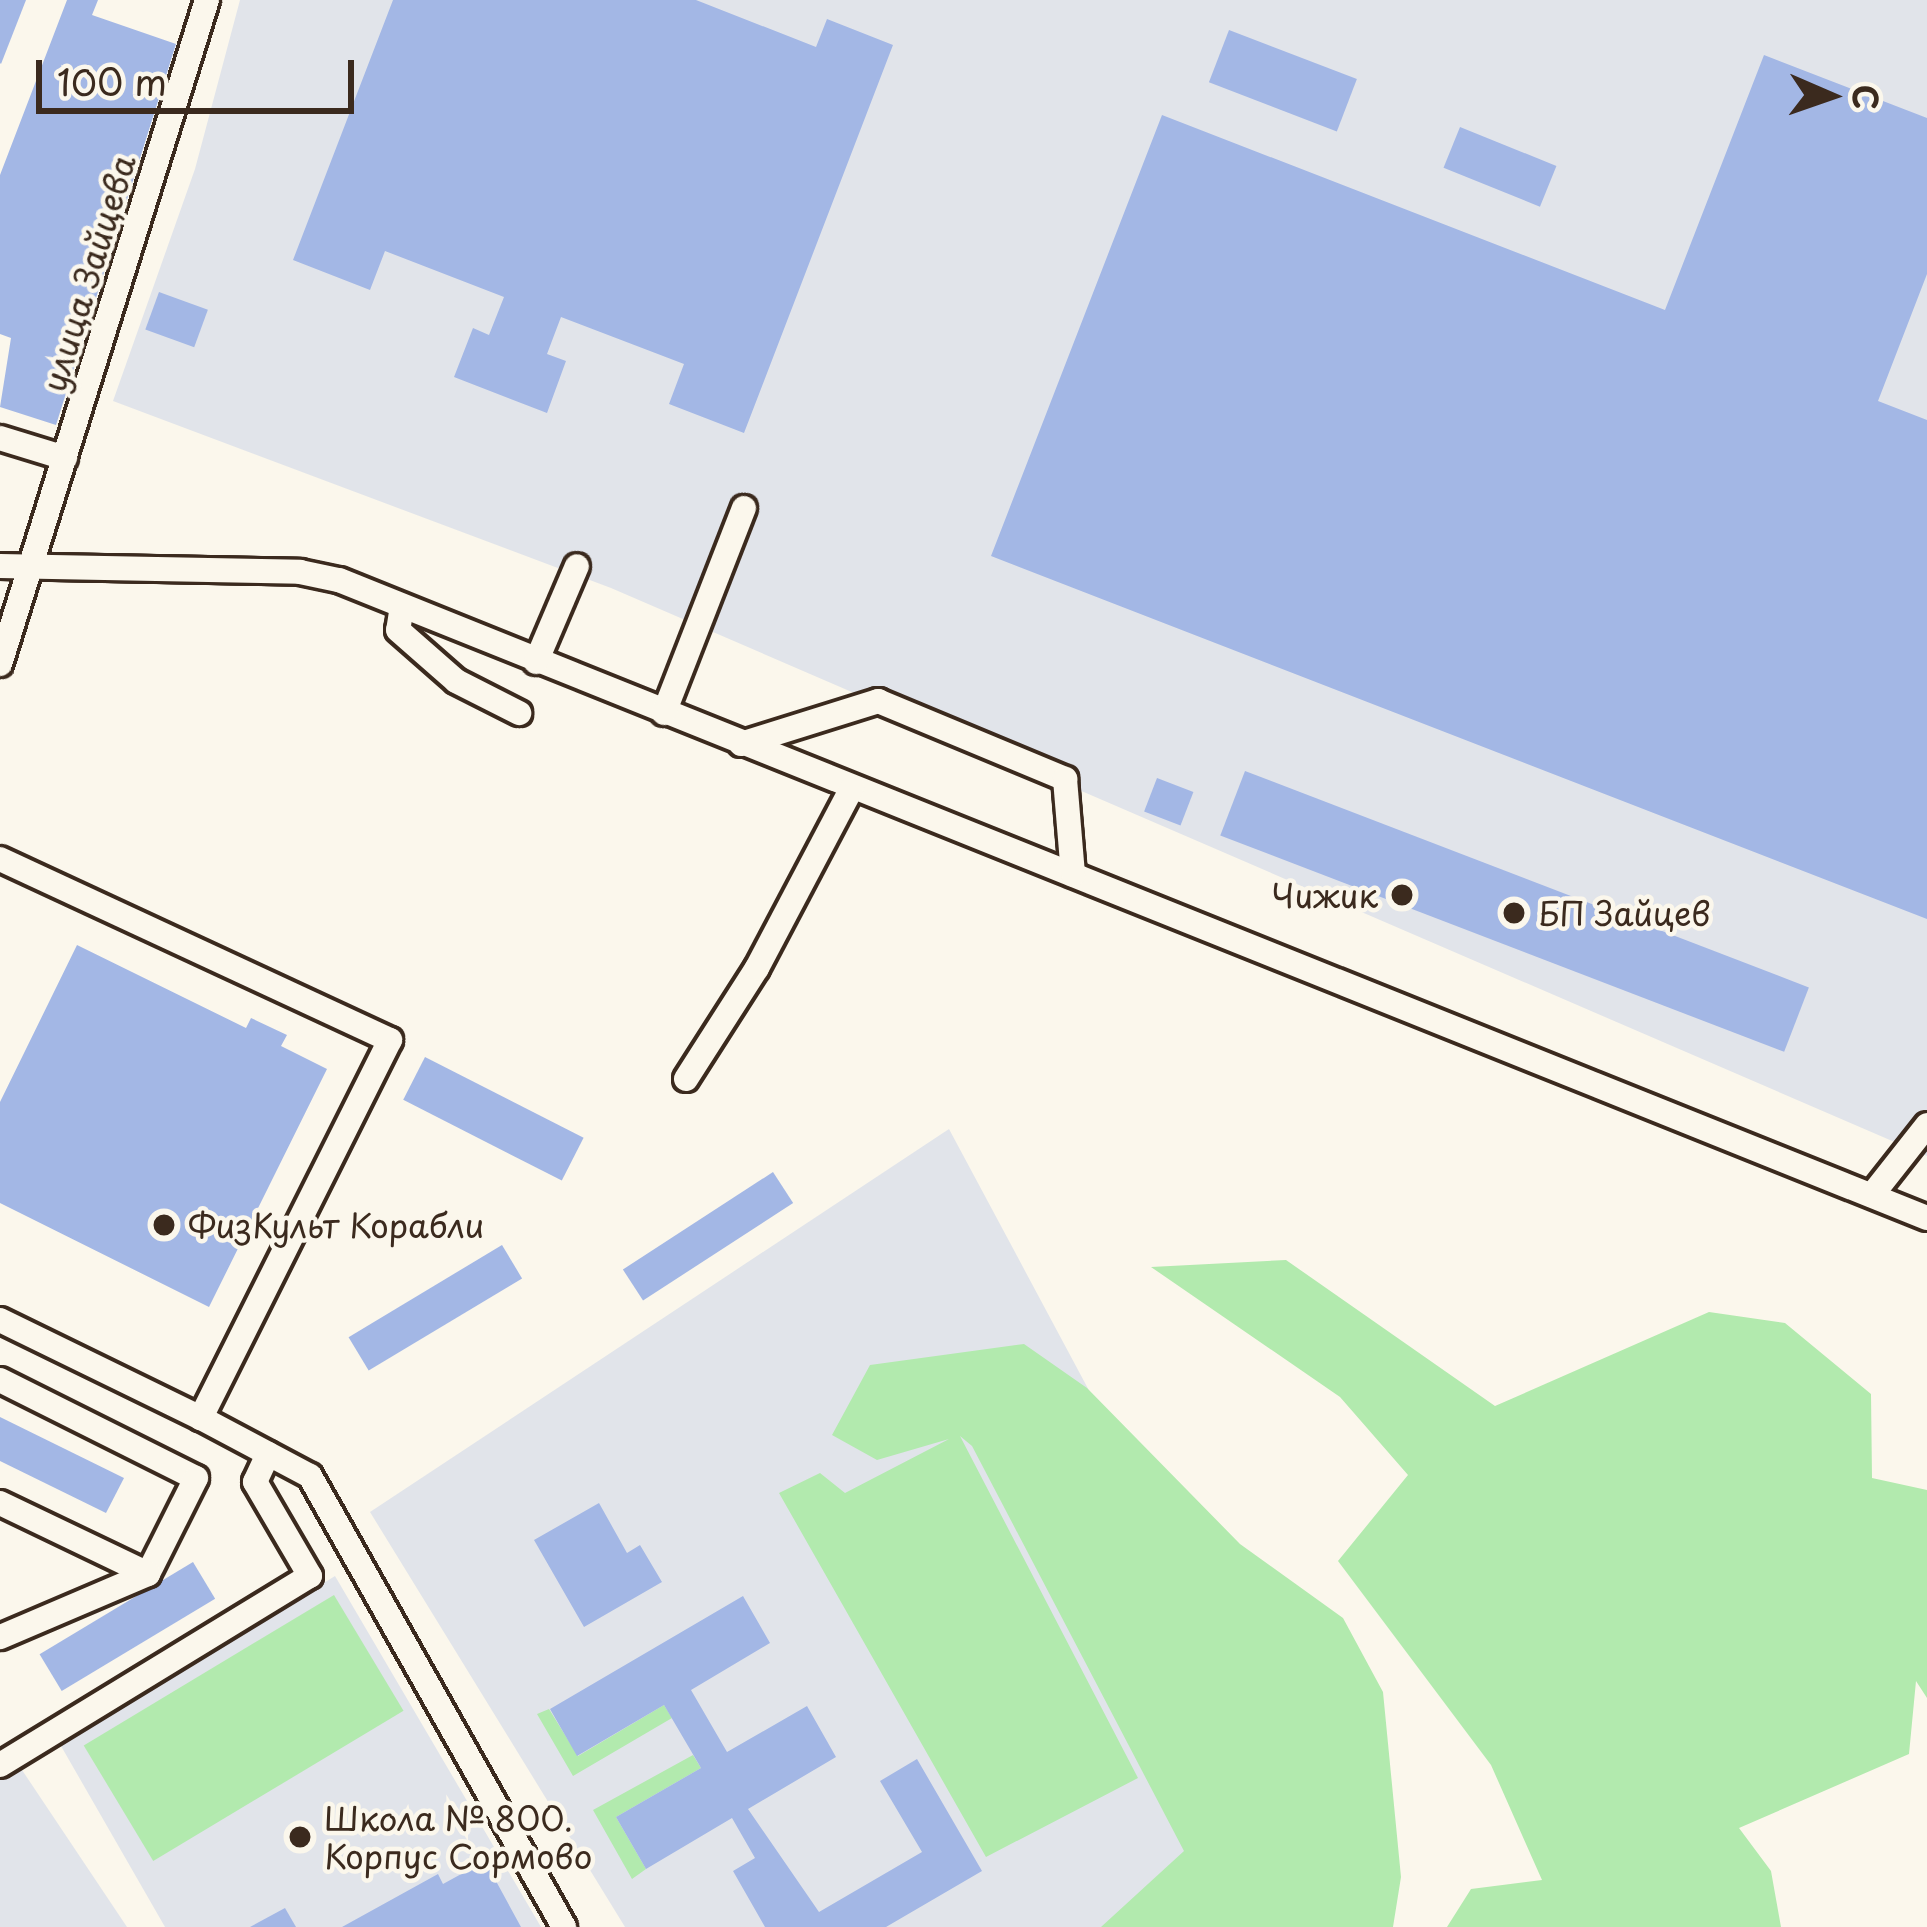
<!DOCTYPE html>
<meta charset="utf-8">
<style>
body{margin:0}
#map{position:relative;width:1927px;height:1927px;overflow:hidden;background:#fbf7ec;font-family:"Playpen Sans",sans-serif}
div>[style]{position:absolute}
.built>*{inset:0;background:#e1e4ea}
.green>*{inset:0;background:#b2eaae;transform-origin:0 0}
.building>*{inset:0;background:#a3b7e5;transform-origin:0 0}
.roads{filter:drop-shadow(3px 0 #3b2a1e) drop-shadow(-3px 0 #3b2a1e) drop-shadow(0 3px #3b2a1e) drop-shadow(0 -3px #3b2a1e)}
.minor>*{height:24px;margin:-12px;padding:0 12px;transform-origin:12px;border-radius:12px;background:#fbf7ec}
.dots>*{width:33px;height:33px;translate:-50% -50%;box-sizing:border-box;border:6px solid #fbf7ec;border-radius:50%}
span{translate:-50% -50%;white-space:nowrap;text-align:center;line-height:1.15;-webkit-text-stroke:9px #fbf7ec;paint-order:stroke}
.street-label{font-size:33px;color:#3b2a1e}
.poi-label{font-size:33px;color:#3b2a1e}
.right{translate:-100% -50%;text-align:right}
.left{translate:0 -50%;text-align:left}
.north{position:absolute;left:1771px;top:36px;width:120px;height:120px;-webkit-text-stroke:9px #fbf7ec;paint-order:stroke;rotate:92deg;font-size:33px;font-weight:700;line-height:48px;text-align:center;color:#3b2a1e}
.north::after{content:'';display:block;margin:auto;width:42px;height:54px;background:#3b2a1e;clip-path:polygon(50% 0,100% 100%,50% 72%,0 100%)}
.scale{position:absolute;left:36px;top:60px;width:318px;height:54px;box-sizing:border-box;border:6px solid #3b2a1e;border-top:0;padding-left:15px;font-size:36px;line-height:42px;white-space:nowrap;color:#3b2a1e;-webkit-text-stroke:9px #fbf7ec;paint-order:stroke}
</style>
<div id="map">
<div class="built">
<i style="clip-path:polygon(240px 0,1927px 0,1927px 1156px,611px 588px,113px 401px,195px 169px)"></i>
<i style="clip-path:polygon(949px 1129px,1334px 1848px,1201px 1927px,625px 1927px,370px 1512px)"></i>
<i style="clip-path:polygon(335px 1576px,541px 1927px,165px 1927px,61px 1746px)"></i>
<i style="clip-path:polygon(20px 1767px,127px 1927px,0 1927px,0 1778px)"></i>
</div>
<div class="green">
<i style="clip-path:polygon(1286px 1260px,1495px 1406px,1709px 1312px,1785px 1323px,1871px 1394px,1872px 1478px,1927px 1490px,1927px 1698px,1916px 1681px,1909px 1754px,1739px 1828px,1771px 1871px,1781px 1927px,1447px 1927px,1471px 1889px,1542px 1880px,1491px 1765px,1338px 1561px,1408px 1475px,1340px 1397px,1151px 1267px)"></i>
<i style="clip-path:polygon(1024px 1344px,1087px 1388px,1240px 1544px,1343px 1618px,1383px 1692px,1401px 1877px,1393px 1927px,1101px 1927px,1184px 1851px,972px 1446px,960px 1436px,1138px 1778px,986px 1857px,779px 1493px,820px 1473px,845px 1493px,949px 1439px,877px 1460px,832px 1435px,870px 1365px)"></i>
<i style="left:334px;top:1595px;width:135px;height:292px;rotate:59deg"></i>
<i style="clip-path:polygon(664px 1705px,672px 1718px,573px 1776px,537px 1714px,549px 1709px,578px 1756px)"></i>
<i style="clip-path:polygon(693px 1755px,701px 1768px,616px 1817px,646px 1869px,632px 1879px,593px 1810px)"></i>
</div>
<div class="building">
<i style="clip-path:polygon(0 0,26px 0,1px 64px,0 63px)"></i>
<i style="clip-path:polygon(67px 0,98px 0,92px 15px,176px 44px,56px 425px,0 407px,11px 338px,0 334px,0 175px)"></i>
<i style="clip-path:polygon(393px 0,696px 0,816px 47px,827px 19px,893px 45px,744px 433px,669px 404px,684px 364px,561px 317px,547px 354px,566px 361px,547px 413px,454px 377px,473px 328px,489px 335px,504px 297px,385px 251px,370px 290px,293px 260px)"></i>
<i style="left:1229px;top:30px;width:137px;height:56px;rotate:21deg"></i>
<i style="clip-path:polygon(1764px 55px,1927px 118px,1927px 274px,1878px 401px,1927px 420px,1927px 919px,991px 556px,1162px 115px,1665px 310px)"></i>
<i style="left:1460px;top:127px;width:104px;height:44px;rotate:22deg"></i>
<i style="left:159px;top:292px;width:52px;height:40px;rotate:20deg"></i>
<i style="left:1245px;top:771px;width:604px;height:69px;rotate:21deg"></i>
<i style="left:1157px;top:778px;width:39px;height:36px;rotate:21deg"></i>
<i style="clip-path:polygon(77px 945px,246px 1028px,251px 1018px,287px 1035px,281px 1046px,327px 1069px,209px 1307px,0 1203px,0 1102px)"></i>
<i style="left:425px;top:1057px;width:178px;height:48px;rotate:27deg"></i>
<i style="left:773px;top:1172px;width:37px;height:179px;rotate:57deg"></i>
<i style="left:502px;top:1245px;width:39px;height:179px;rotate:59deg"></i>
<i style="clip-path:polygon(0 1417px,124px 1478px,106px 1513px,0 1461px)"></i>
<i style="clip-path:polygon(599px 1503px,627px 1553px,640px 1545px,662px 1582px,584px 1627px,534px 1540px)"></i>
<i style="left:193px;top:1562px;width:43px;height:179px;rotate:59deg"></i>
<i style="clip-path:polygon(743px 1596px,770px 1643px,691px 1690px,727px 1752px,807px 1706px,836px 1757px,748px 1809px,819px 1912px,922px 1852px,880px 1781px,917px 1759px,982px 1871px,886px 1927px,765px 1927px,733px 1871px,755px 1858px,732px 1818px,646px 1869px,616px 1817px,701px 1768px,664px 1705px,577px 1756px,550px 1709px)"></i>
<i style="clip-path:polygon(485px 1861px,521px 1927px,342px 1927px,438px 1874px,443px 1884px)"></i>
<i style="clip-path:polygon(285px 1908px,296px 1927px,250px 1927px)"></i>
</div>
<div class="roads">
<div class="minor">
<i style="left:0;top:438px;width:68px;rotate:17.1deg"></i>
<i style="left:0;top:566px;width:300px;rotate:1.1deg"></i>
<i style="left:300px;top:572px;width:40px;rotate:12deg"></i>
<i style="left:339px;top:580px;width:1711px;rotate:21.89deg"></i>
<i style="left:402px;top:606px;width:24px;rotate:99deg"></i>
<i style="left:398px;top:630px;width:77px;rotate:41.3deg"></i>
<i style="left:456px;top:681px;width:71px;rotate:26.9deg"></i>
<i style="left:536px;top:662px;width:104px;rotate:-66.9deg"></i>
<i style="left:0;top:664px;width:696px;rotate:-72.69deg"></i>
<i style="left:664px;top:713px;width:220px;rotate:-68.7deg"></i>
<i style="left:741px;top:744px;width:144px;rotate:-17.4deg"></i>
<i style="left:878px;top:701px;width:203px;rotate:22.6deg"></i>
<i style="left:1065px;top:779px;width:96px;rotate:85.2deg"></i>
<i style="left:0;top:859px;width:430px;rotate:24.9deg"></i>
<i style="left:390px;top:1040px;width:423px;rotate:116.6deg"></i>
<i style="left:201px;top:1418px;width:123px;rotate:28deg"></i>
<i style="left:310px;top:1476px;width:518px;rotate:60.61deg"></i>
<i style="left:686px;top:1079px;width:132px;rotate:-57.4deg"></i>
<i style="left:757px;top:968px;width:204px;rotate:-62.2deg"></i>
<i style="left:1872px;top:1195px;width:89px;rotate:-51.8deg"></i>
<i style="left:0;top:1320px;width:224px;rotate:26deg"></i>
<i style="left:0;top:1380px;width:219px;rotate:26.6deg"></i>
<i style="left:196px;top:1478px;width:107px;rotate:116.6deg"></i>
<i style="left:148px;top:1574px;width:161px;rotate:156.9deg"></i>
<i style="left:0;top:1503px;width:164px;rotate:25.6deg"></i>
<i style="left:0;top:1765px;width:363px;rotate:-31.4deg"></i>
<i style="left:310px;top:1576px;width:109px;rotate:-120.3deg"></i>
<i style="left:255px;top:1482px;width:31px;rotate:-65deg"></i>
</div>
</div>
<div class="dots">
<i style="left:1402px;top:895px;background:#3b2a1e"></i>
<i style="left:1514px;top:913px;background:#3b2a1e"></i>
<i style="left:164px;top:1225px;background:#3b2a1e"></i>
<i style="left:300px;top:1837px;background:#3b2a1e"></i>
</div>
<div class="street-label">
<span style="left:88px;top:273px;rotate:-73deg">улица Зайцева</span>
</div>
<div class="poi-label">
<span class="right" style="left:1378px;top:895px">Чижик</span>
<span class="left" style="left:1538px;top:913px">БП Зайцев</span>
<span class="left" style="left:188px;top:1225px">ФизКульт Корабли</span>
<span class="left" style="left:324px;top:1837px">Школа № 800.<br>Корпус Сормово</span>
</div>
<div class="north">С</div>
<div class="scale">100 m</div>
</div>
